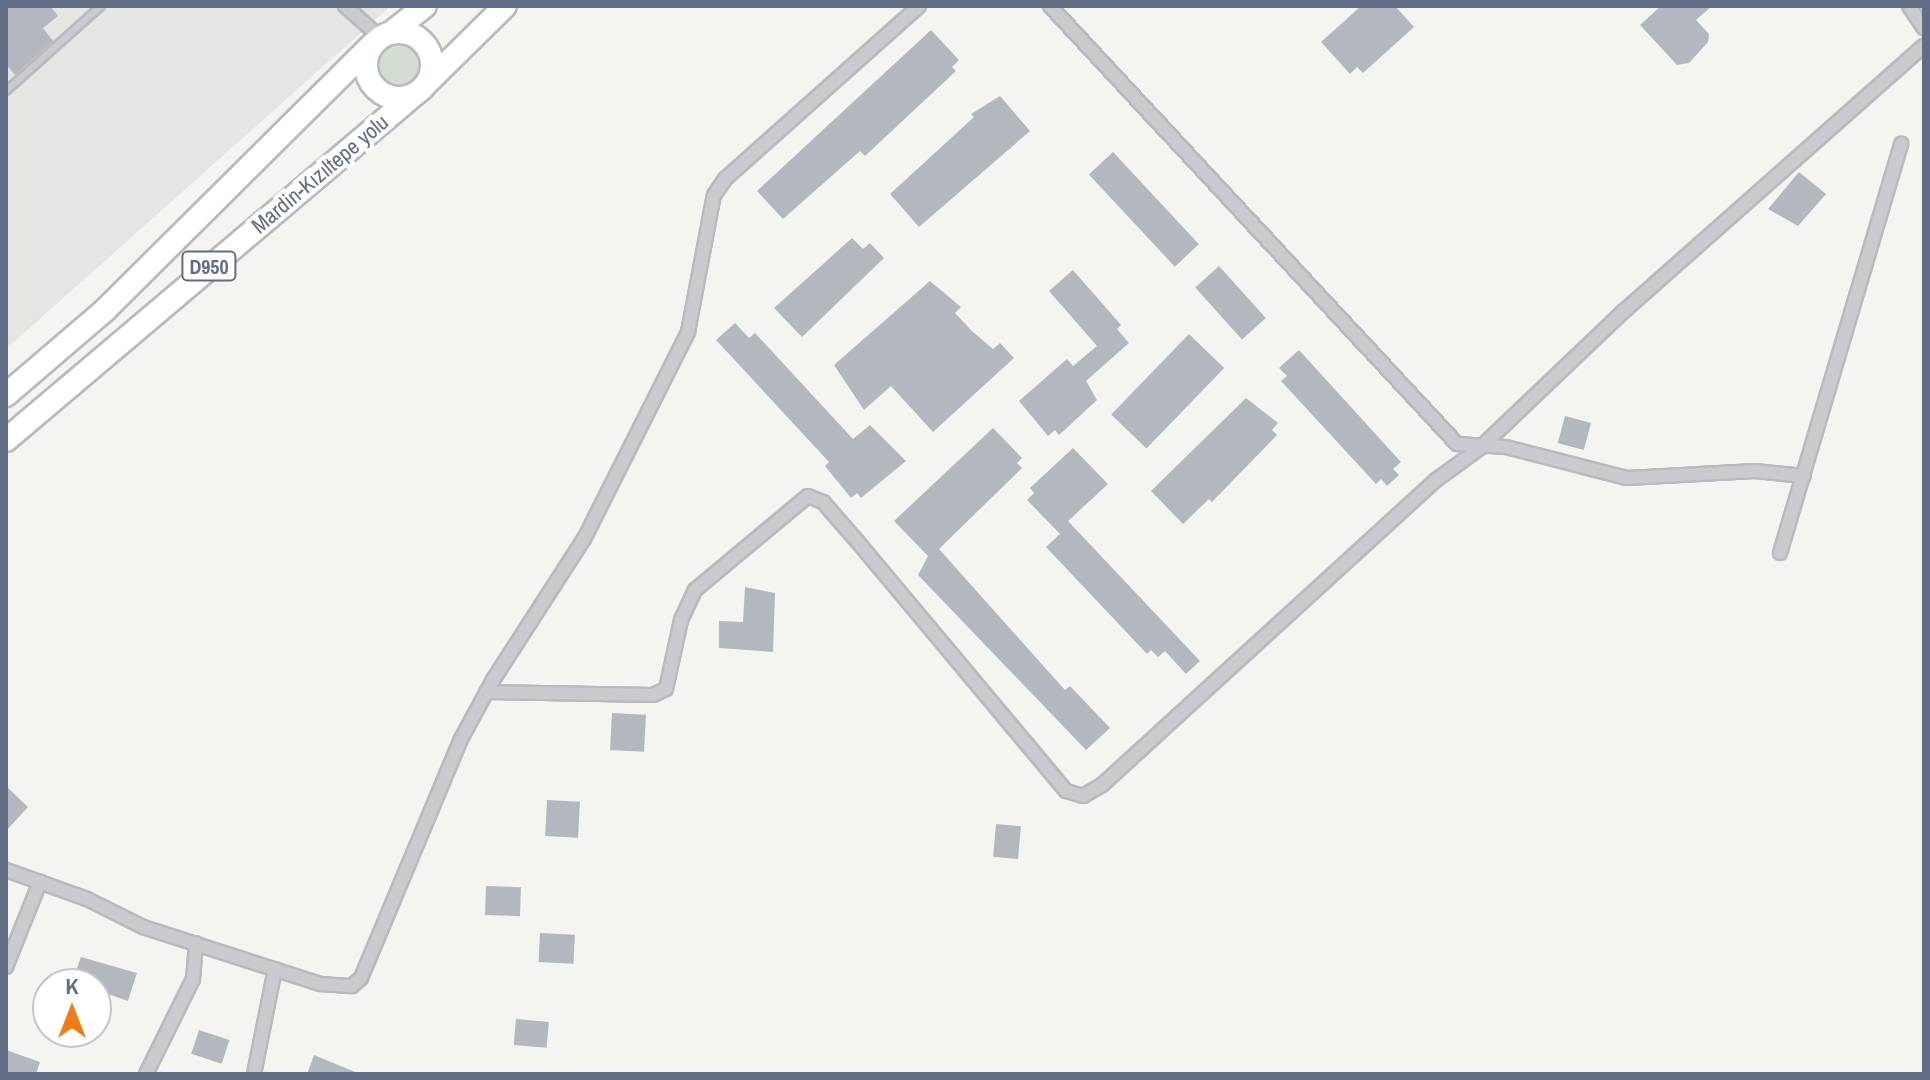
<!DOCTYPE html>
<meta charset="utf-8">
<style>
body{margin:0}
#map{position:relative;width:1930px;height:1080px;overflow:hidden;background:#f4f5f0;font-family:"Archivo Narrow",sans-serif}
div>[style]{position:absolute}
.built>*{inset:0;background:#e5e6e4}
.green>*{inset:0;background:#d3ddd1}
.round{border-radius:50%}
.building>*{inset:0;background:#b3b8bf;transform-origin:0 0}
.roads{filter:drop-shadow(2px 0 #b8babe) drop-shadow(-2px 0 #b8babe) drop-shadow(0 2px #b8babe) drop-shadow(0 -2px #b8babe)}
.service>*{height:6px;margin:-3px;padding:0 3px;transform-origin:3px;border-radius:3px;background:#c9cbcf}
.minor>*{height:12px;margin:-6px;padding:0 6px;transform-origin:6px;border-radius:6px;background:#c9cbcf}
.trunk>*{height:22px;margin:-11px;padding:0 11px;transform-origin:11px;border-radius:11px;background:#fff}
.trunk>.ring{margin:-11px;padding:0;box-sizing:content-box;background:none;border:22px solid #fff;border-radius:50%}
span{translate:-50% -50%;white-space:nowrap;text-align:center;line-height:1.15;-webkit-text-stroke:8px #fff;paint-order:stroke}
.shield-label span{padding:2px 6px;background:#fff;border:2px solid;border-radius:6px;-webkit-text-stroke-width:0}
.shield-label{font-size:20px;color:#616d85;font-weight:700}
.street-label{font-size:22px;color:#616d85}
.frame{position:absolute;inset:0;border:8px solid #616d85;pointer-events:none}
.north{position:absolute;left:32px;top:968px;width:80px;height:80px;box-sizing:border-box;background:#fff;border:2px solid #c0c5ce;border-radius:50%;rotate:0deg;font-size:22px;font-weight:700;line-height:32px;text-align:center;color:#616d85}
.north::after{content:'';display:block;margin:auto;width:28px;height:36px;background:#f47a12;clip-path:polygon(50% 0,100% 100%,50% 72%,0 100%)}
</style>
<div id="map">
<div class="built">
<i style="clip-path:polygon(6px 6px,391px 6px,6px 349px)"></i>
</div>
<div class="green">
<i class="round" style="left:378px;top:44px;width:44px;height:44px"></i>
</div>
<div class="building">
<i style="clip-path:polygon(6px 6px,50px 6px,58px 16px,43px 28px,53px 41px,15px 75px,6px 64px)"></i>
<i style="clip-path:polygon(1361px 6px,1395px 6px,1414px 27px,1363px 73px,1357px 67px,1350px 74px,1321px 42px)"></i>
<i style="clip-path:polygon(1661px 6px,1712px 6px,1696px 20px,1709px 34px,1708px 42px,1689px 63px,1677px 65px,1640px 25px)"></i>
<i style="clip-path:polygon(931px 30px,959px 60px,952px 67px,956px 71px,865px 156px,860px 151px,783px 219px,757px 191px)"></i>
<i style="clip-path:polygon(1000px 96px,1030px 131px,919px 227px,890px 194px,974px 117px,971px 114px)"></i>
<i style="left:1113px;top:152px;width:126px;height:33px;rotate:47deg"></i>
<i style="clip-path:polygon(1799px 172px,1826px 194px,1798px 226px,1768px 209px)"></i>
<i style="clip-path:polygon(852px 238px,863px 249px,870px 243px,884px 258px,802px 337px,774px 308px)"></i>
<i style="left:1219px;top:266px;width:70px;height:32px;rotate:48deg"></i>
<i style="clip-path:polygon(1073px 270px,1121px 325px,1117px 329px,1129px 343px,1086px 381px,1097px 400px,1059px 435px,1055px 430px,1048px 436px,1019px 401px,1067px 359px,1073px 366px,1097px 346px,1049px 291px)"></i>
<i style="clip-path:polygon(930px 281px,961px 307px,955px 313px,972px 331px,993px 349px,1000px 343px,1014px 358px,933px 432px,891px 386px,864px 410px,834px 365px)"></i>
<i style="clip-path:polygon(735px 323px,749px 338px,755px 333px,853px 439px,870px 425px,906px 461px,861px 498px,857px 493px,851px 498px,825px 466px,829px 462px,716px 340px)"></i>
<i style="left:1189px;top:334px;width:49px;height:112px;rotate:44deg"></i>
<i style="clip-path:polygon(1299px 350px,1401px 462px,1393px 469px,1399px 475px,1387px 486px,1381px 479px,1376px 484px,1281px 381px,1287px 376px,1279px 368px)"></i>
<i style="clip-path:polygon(1246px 398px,1278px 423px,1272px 430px,1277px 435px,1212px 502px,1209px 499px,1183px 524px,1151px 491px)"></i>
<i style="left:1565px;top:416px;width:27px;height:28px;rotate:15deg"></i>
<i style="clip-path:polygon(993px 428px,1022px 458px,1017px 463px,1022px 468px,939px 549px,1065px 690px,1070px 686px,1110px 728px,1086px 750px,918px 575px,928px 556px,894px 521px)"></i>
<i style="clip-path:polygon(1073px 448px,1108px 484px,1068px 521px,1200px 661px,1186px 674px,1165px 651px,1158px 657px,1151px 650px,1147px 654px,1046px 547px,1060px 534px,1027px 500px,1034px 493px,1030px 488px)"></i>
<i style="clip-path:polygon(745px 587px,775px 593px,773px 652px,719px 648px,719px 621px,743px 622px)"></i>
<i style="left:612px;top:713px;width:34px;height:37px;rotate:3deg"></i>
<i style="clip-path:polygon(6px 786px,28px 807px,6px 831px)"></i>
<i style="left:547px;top:800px;width:33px;height:36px;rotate:3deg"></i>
<i style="left:996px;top:824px;width:25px;height:33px;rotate:5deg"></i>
<i style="left:486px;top:886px;width:35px;height:29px;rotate:2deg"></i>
<i style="left:540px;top:933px;width:35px;height:29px;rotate:3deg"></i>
<i style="clip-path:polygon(81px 957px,137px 973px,128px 1001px,96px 990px,96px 984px,71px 984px)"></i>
<i style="left:516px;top:1019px;width:33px;height:26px;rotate:5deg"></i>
<i style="left:199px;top:1030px;width:32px;height:25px;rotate:18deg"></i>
<i style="clip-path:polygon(6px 1050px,40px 1062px,36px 1074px,6px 1074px)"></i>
<i style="clip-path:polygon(314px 1055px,360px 1074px,307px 1074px)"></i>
</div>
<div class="roads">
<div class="service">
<i style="left:6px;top:91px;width:127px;rotate:-41.8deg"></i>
</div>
<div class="minor">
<i style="left:345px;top:6px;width:48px;rotate:41.6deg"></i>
<i style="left:1050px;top:6px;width:598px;rotate:47.1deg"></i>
<i style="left:1457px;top:444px;width:49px;rotate:3.5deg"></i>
<i style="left:1506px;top:447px;width:125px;rotate:14.4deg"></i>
<i style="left:1627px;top:478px;width:128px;rotate:-3.1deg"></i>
<i style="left:1755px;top:471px;width:49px;rotate:5.8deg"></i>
<i style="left:1909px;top:6px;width:27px;rotate:56deg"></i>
<i style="left:1780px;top:553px;width:427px;rotate:-73.5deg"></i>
<i style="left:486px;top:692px;width:167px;rotate:1deg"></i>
<i style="left:653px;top:695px;width:14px;rotate:-25deg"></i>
<i style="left:666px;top:689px;width:71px;rotate:-77.7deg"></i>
<i style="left:681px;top:620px;width:33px;rotate:-65deg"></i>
<i style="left:695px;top:590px;width:147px;rotate:-39.8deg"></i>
<i style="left:808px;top:496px;width:16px;rotate:22deg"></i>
<i style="left:823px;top:502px;width:52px;rotate:48.9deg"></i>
<i style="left:857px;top:541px;width:326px;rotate:50.1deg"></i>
<i style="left:1066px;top:791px;width:18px;rotate:16deg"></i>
<i style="left:1083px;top:796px;width:22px;rotate:-30deg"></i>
<i style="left:1102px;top:785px;width:452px;rotate:-42.4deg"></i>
<i style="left:1436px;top:480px;width:54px;rotate:-36deg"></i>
<i style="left:1480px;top:448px;width:199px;rotate:-43.6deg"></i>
<i style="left:1624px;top:311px;width:400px;rotate:-41.5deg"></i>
<i style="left:6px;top:870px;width:86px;rotate:19.7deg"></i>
<i style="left:87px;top:899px;width:63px;rotate:26.6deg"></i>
<i style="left:143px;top:927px;width:187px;rotate:17.8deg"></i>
<i style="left:321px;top:984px;width:31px;rotate:4deg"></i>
<i style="left:352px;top:986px;width:12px;rotate:-42deg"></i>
<i style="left:361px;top:978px;width:257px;rotate:-67.3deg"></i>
<i style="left:460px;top:741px;width:69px;rotate:-61.6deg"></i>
<i style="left:493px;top:680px;width:168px;rotate:-57.2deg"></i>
<i style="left:584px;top:539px;width:232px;rotate:-63.3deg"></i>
<i style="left:688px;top:332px;width:139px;rotate:-79.3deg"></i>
<i style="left:714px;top:195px;width:19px;rotate:-55deg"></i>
<i style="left:725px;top:179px;width:260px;rotate:-41.7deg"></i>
<i style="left:6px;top:967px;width:92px;rotate:-68.2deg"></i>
<i style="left:146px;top:1074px;width:106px;rotate:-63.7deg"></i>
<i style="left:193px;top:979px;width:36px;rotate:-85deg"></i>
<i style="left:254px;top:1074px;width:107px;rotate:-78.7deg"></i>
</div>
<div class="trunk">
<i class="ring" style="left:366px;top:32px;width:44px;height:44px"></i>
<i style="left:391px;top:33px;width:43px;rotate:-38.5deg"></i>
<i style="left:430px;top:80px;width:105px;rotate:-44.6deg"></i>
<i style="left:6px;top:395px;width:130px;rotate:-40.6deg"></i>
<i style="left:105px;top:310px;width:376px;rotate:-44.8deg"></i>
<i style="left:6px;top:440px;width:534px;rotate:-40.22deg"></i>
</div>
</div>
<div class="shield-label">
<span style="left:209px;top:266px">D950</span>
</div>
<div class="street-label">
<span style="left:320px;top:174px;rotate:-40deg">Mardin-Kızıltepe yolu</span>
</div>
<div class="frame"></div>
<div class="north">K</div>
</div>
